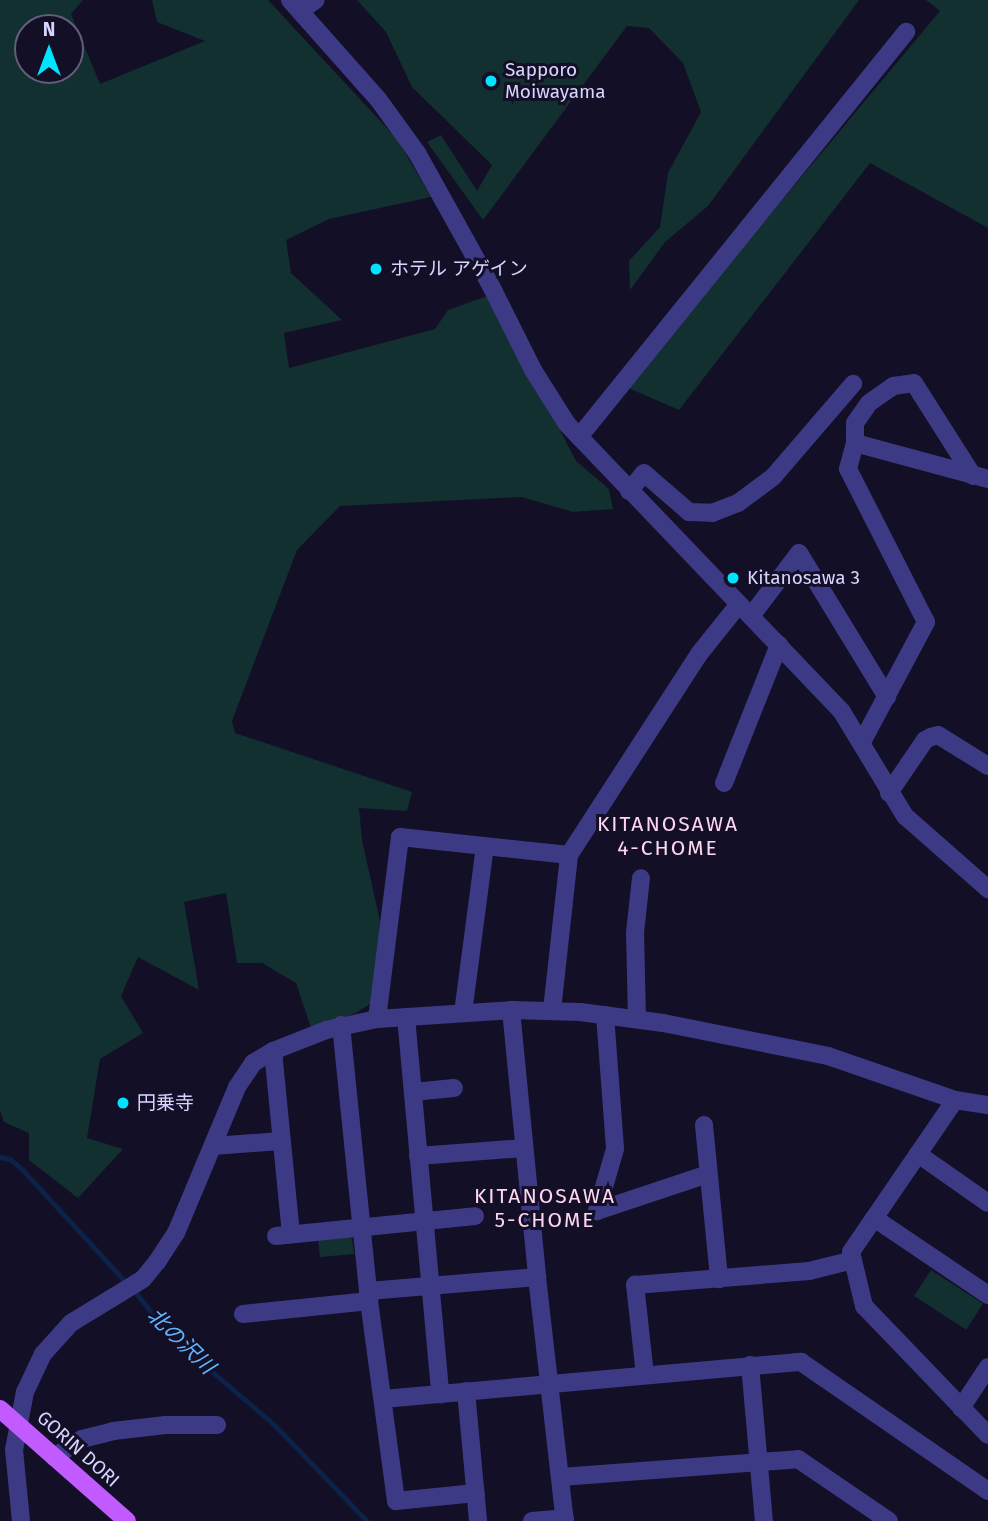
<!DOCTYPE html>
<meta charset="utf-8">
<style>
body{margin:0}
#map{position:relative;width:988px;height:1521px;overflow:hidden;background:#130f26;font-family:"Fira Sans","Noto Sans JP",sans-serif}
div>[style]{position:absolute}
.green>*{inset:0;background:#12302f;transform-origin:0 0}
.stream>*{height:4.5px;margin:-2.25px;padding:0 2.25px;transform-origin:2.25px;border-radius:2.25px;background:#0c2248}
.minor>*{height:18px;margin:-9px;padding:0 9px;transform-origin:9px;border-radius:9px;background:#3d3a85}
.major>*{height:18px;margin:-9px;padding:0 9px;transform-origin:9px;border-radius:9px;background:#c25bff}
.dots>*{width:19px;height:19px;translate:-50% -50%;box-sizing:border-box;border:4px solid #130f26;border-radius:50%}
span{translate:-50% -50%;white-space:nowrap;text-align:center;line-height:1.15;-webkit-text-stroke:6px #130f26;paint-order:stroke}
.poi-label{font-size:19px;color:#d9d4ff}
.left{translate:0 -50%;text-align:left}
.street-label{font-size:19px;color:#d9d4ff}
.neighbourhood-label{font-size:21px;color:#ffd6f0;letter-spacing:2px}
.water-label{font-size:21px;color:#62b6ff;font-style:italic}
.north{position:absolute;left:14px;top:14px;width:70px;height:70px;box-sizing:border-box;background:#130f26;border:2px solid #625e7d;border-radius:50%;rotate:0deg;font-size:19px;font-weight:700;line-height:28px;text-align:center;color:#d9d4ff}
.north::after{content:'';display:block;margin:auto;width:24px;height:32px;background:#00e5ff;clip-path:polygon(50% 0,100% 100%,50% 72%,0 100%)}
</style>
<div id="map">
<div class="green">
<i style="clip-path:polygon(evenodd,0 0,83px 0,71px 14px,100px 84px,205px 41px,157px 22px,152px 0,268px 0,397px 139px,431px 197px,329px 219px,286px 240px,291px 273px,342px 320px,284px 333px,289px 368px,435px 329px,448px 310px,490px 295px,576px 461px,609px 489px,613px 509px,573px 512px,522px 497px,340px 506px,297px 550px,232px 721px,235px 733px,412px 792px,407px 811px,359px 808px,362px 840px,380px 921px,376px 1000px,356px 1013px,311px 1028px,296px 983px,262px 963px,237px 963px,226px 893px,184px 902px,199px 990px,138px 957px,121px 996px,143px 1033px,100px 1059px,87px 1138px,123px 1149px,78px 1198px,29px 1160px,29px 1133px,4px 1122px,0 1110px,0 0,28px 28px,70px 28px,70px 70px,28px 70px,28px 28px)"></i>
<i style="clip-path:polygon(357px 0,859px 0,708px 206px,665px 242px,630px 290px,629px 261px,660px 227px,668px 173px,701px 112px,683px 63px,649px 28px,627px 26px,483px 220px,427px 142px,441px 135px,477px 191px,492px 165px,412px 87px,386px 32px)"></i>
<i style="clip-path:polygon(926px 0,988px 0,988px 228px,870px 163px,679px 410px,626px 387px,940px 11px)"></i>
<i style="clip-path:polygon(348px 1235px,352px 1239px,354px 1254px,320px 1257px,318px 1239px)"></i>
<i style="left:931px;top:1270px;width:62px;height:31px;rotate:33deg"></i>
</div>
<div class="stream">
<i style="left:0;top:1157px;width:10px;rotate:11deg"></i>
<i style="left:10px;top:1159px;width:17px;rotate:40deg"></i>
<i style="left:23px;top:1170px;width:154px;rotate:47.4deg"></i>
<i style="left:133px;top:1289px;width:63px;rotate:50.8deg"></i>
<i style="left:173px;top:1338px;width:134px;rotate:40.5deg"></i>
<i style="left:275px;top:1425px;width:133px;rotate:46.2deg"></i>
</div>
<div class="minor">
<i style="left:290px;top:0;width:132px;rotate:48.4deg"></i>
<i style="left:378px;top:99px;width:67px;rotate:54.2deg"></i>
<i style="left:417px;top:153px;width:154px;rotate:60.9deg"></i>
<i style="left:492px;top:288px;width:92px;rotate:63.4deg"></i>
<i style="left:533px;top:370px;width:64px;rotate:57.8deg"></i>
<i style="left:567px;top:424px;width:398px;rotate:46.3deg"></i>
<i style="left:842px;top:712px;width:122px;rotate:58.8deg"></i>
<i style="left:905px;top:816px;width:111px;rotate:41.3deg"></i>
<i style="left:300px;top:11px;width:19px;rotate:-35deg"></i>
<i style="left:579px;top:437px;width:521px;rotate:-51.08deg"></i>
<i style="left:855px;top:443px;width:138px;rotate:15.1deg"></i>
<i style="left:629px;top:491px;width:23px;rotate:-50deg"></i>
<i style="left:644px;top:473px;width:60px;rotate:40.9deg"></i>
<i style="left:689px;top:512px;width:23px;rotate:2deg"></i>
<i style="left:712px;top:513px;width:28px;rotate:-21deg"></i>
<i style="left:738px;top:503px;width:44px;rotate:-36.6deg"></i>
<i style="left:773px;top:477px;width:123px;rotate:-49.3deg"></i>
<i style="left:751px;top:616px;width:79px;rotate:-52.7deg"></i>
<i style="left:799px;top:553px;width:169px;rotate:58.6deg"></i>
<i style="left:862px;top:742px;width:136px;rotate:-61.9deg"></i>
<i style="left:926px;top:622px;width:172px;rotate:-117deg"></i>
<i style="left:848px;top:469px;width:27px;rotate:-75deg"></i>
<i style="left:855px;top:443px;width:20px;rotate:-90deg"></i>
<i style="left:855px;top:423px;width:24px;rotate:-55deg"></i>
<i style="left:869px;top:403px;width:29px;rotate:-35deg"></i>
<i style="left:893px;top:386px;width:21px;rotate:-8deg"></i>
<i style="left:914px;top:383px;width:110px;rotate:57.6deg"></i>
<i style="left:724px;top:783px;width:149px;rotate:-68.3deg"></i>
<i style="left:889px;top:793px;width:64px;rotate:-55.8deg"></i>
<i style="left:925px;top:740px;width:7px;rotate:-27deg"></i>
<i style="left:931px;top:737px;width:7px;rotate:-16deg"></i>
<i style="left:938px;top:735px;width:59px;rotate:31.8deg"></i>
<i style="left:511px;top:1010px;width:268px;rotate:84.4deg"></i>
<i style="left:537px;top:1277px;width:246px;rotate:83.5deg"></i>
<i style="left:552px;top:1010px;width:156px;rotate:-83.7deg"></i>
<i style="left:569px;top:855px;width:239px;rotate:-57.1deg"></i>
<i style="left:699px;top:654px;width:64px;rotate:-51.3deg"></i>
<i style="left:463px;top:1013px;width:168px;rotate:-82.5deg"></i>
<i style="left:605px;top:1015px;width:134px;rotate:85.7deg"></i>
<i style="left:615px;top:1149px;width:65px;rotate:106.2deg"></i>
<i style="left:597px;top:1211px;width:117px;rotate:-18.4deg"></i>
<i style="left:406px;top:1017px;width:379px;rotate:84.8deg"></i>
<i style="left:377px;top:1019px;width:183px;rotate:-82.8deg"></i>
<i style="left:400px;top:837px;width:170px;rotate:6.1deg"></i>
<i style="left:637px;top:1019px;width:86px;rotate:-91.3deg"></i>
<i style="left:635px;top:933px;width:55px;rotate:-83.8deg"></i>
<i style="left:341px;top:1025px;width:277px;rotate:84.2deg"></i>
<i style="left:369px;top:1301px;width:202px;rotate:82.3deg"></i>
<i style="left:396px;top:1501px;width:80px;rotate:-5.7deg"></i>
<i style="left:273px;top:1051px;width:184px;rotate:84.4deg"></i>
<i style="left:413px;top:1092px;width:41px;rotate:-5.6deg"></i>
<i style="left:955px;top:1100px;width:184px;rotate:124.4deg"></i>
<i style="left:851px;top:1252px;width:56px;rotate:76.5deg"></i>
<i style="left:864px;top:1306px;width:179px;rotate:46.1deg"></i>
<i style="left:704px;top:1125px;width:155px;rotate:84.4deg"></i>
<i style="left:213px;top:1146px;width:68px;rotate:-4.2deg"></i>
<i style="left:918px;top:1154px;width:85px;rotate:35deg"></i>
<i style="left:418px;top:1156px;width:106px;rotate:-4.3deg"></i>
<i style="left:874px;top:1218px;width:138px;rotate:34deg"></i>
<i style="left:276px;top:1236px;width:200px;rotate:-5.7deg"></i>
<i style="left:368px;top:1291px;width:170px;rotate:-4.7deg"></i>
<i style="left:243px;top:1314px;width:127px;rotate:-5.9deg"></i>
<i style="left:750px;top:1365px;width:157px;rotate:84.9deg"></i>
<i style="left:645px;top:1375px;width:91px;rotate:-96.3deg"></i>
<i style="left:635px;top:1285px;width:175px;rotate:-4.6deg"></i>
<i style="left:809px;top:1271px;width:45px;rotate:-14deg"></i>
<i style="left:466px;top:1391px;width:131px;rotate:84.7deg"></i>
<i style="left:383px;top:1399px;width:420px;rotate:-5.1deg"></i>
<i style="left:801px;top:1362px;width:227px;rotate:34.6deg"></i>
<i style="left:961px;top:1408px;width:49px;rotate:-56.6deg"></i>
<i style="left:54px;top:1457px;width:33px;rotate:-33deg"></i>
<i style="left:82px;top:1439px;width:32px;rotate:-14deg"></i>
<i style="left:113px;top:1431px;width:53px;rotate:-6.5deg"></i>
<i style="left:166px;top:1425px;width:51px"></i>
<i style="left:561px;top:1477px;width:238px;rotate:-4.3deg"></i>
<i style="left:798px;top:1459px;width:110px;rotate:34.3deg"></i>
<i style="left:21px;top:1521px;width:71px;rotate:-95.6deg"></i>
<i style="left:14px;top:1450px;width:59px;rotate:-79.3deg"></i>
<i style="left:25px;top:1392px;width:42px;rotate:-64.7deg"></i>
<i style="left:43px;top:1354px;width:42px;rotate:-47.9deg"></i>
<i style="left:71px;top:1323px;width:84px;rotate:-31.4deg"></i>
<i style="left:143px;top:1279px;width:22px;rotate:-51deg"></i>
<i style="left:157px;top:1262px;width:35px;rotate:-57deg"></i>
<i style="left:176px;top:1233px;width:158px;rotate:-67.3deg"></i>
<i style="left:237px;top:1087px;width:29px;rotate:-56deg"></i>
<i style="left:253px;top:1063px;width:23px;rotate:-31deg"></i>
<i style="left:273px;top:1051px;width:57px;rotate:-21.6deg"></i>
<i style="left:326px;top:1030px;width:52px;rotate:-12.2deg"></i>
<i style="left:377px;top:1019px;width:134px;rotate:-3.8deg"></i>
<i style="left:511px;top:1010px;width:69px;rotate:1.7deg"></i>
<i style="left:580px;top:1012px;width:84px;rotate:7.5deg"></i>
<i style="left:663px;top:1023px;width:168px;rotate:11.3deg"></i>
<i style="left:828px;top:1056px;width:134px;rotate:19.1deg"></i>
<i style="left:955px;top:1100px;width:33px;rotate:9deg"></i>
<i style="left:532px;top:1521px;width:33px;rotate:-5deg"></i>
</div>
<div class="major">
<i style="left:0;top:1409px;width:169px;rotate:41.4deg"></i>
</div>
<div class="dots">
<i style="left:491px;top:81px;background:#00e5ff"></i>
<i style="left:376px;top:269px;background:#00e5ff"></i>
<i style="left:733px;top:578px;background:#00e5ff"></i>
<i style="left:123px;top:1103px;background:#00e5ff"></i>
</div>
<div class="poi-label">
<span class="left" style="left:505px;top:81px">Sapporo<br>Moiwayama</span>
<span class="left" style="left:390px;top:269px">ホテル アゲイン</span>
<span class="left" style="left:747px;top:578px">Kitanosawa 3</span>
<span class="left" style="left:137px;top:1103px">円乗寺</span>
</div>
<div class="street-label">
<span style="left:78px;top:1449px;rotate:42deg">GORIN DORI</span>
</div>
<div class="neighbourhood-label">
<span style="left:668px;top:836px">KITANOSAWA<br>4-CHOME</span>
<span style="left:545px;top:1208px">KITANOSAWA<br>5-CHOME</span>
</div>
<div class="water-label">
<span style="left:181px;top:1341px;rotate:44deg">北の沢川</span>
</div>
<div class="north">N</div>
</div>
